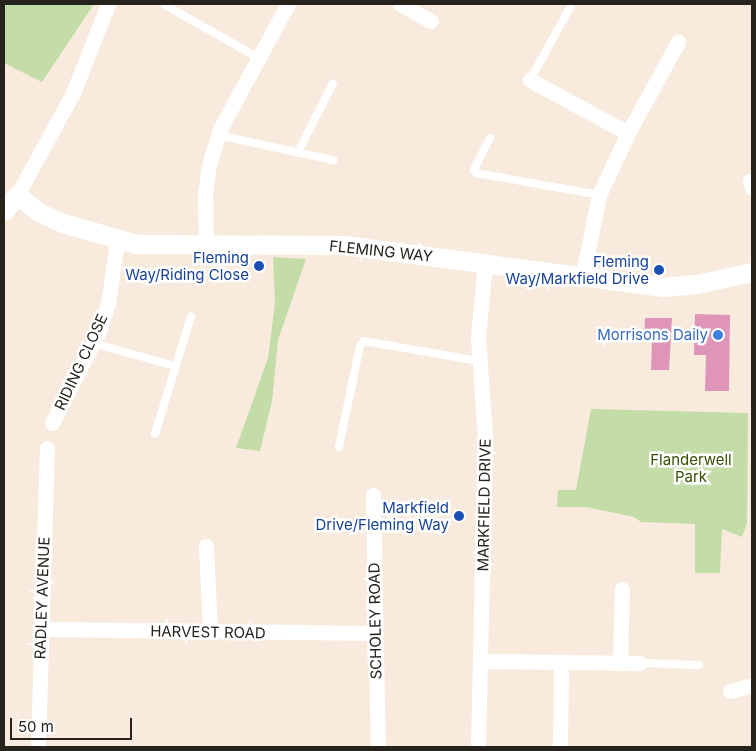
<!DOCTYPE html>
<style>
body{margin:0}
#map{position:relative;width:756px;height:751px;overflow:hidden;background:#f8ebdd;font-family:Inter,sans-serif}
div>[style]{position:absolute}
.green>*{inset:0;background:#c3dca8}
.building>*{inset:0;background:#df95b7}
.service>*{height:8px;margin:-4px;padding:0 4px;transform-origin:4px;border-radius:4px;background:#fff}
.minor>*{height:15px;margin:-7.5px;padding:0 7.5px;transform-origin:7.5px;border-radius:7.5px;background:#fff}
.tertiary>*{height:19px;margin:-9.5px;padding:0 9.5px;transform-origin:9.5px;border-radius:9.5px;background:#fff}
.dots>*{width:14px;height:14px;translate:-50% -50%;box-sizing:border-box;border:2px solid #fff;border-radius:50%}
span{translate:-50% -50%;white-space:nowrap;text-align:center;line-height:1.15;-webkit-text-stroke:5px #fff;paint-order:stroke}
.street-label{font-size:15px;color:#26221c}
.transit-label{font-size:15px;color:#164399}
.right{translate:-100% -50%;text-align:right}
.shop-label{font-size:15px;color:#366cbe}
.park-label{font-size:15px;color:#345001}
.frame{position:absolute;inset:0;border:5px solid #26221c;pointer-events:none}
.scale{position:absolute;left:10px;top:718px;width:122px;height:22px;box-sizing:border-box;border:2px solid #26221c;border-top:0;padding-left:6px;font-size:15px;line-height:18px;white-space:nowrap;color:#26221c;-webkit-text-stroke:4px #fff;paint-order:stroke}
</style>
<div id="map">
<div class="green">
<i style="clip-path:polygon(4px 4px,94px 4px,42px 82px,4px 63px)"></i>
<i style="clip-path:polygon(273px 257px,306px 259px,278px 340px,272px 401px,260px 451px,236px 448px,268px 358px,275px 303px)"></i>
<i style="clip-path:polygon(591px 409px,748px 413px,747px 523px,742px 537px,722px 529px,720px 573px,695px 573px,695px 524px,641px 522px,634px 517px,586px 507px,557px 507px,558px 490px,576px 490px)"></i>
</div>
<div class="building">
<i style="clip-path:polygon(695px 314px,730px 315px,729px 391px,705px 391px,706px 355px,694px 355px)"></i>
<i style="clip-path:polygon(645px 318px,672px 318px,669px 370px,651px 370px,652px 341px,644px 341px)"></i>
</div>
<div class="service">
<i style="left:165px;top:5px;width:106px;rotate:29.5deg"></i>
<i style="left:530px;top:80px;width:87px;rotate:-61.1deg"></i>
<i style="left:218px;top:135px;width:118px;rotate:12.3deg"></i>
<i style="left:490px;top:138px;width:36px;rotate:117deg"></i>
<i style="left:474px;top:170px;width:4px;rotate:56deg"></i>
<i style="left:476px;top:173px;width:125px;rotate:10.1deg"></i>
<i style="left:298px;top:152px;width:77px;rotate:-63.1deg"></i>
<i style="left:93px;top:343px;width:85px;rotate:15.7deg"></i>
<i style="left:155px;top:434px;width:123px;rotate:-73deg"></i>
<i style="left:339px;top:447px;width:103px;rotate:-78.3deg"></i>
<i style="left:360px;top:346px;width:6px;rotate:-51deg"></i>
<i style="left:364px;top:341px;width:117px;rotate:9.9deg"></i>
<i style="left:640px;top:663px;width:59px;rotate:1.9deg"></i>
</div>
<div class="minor">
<i style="left:400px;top:4px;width:35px;rotate:29deg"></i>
<i style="left:530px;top:80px;width:111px;rotate:28.4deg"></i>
<i style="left:750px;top:181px;width:7px;rotate:74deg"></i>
<i style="left:17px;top:195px;width:116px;rotate:-61.2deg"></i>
<i style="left:73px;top:93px;width:96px;rotate:-68.5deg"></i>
<i style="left:206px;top:243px;width:50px;rotate:-91.1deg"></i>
<i style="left:205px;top:193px;width:28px;rotate:-82deg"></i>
<i style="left:209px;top:165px;width:38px;rotate:-73deg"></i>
<i style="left:220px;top:129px;width:142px;rotate:-61.5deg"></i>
<i style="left:583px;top:275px;width:82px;rotate:-78.7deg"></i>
<i style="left:599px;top:195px;width:68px;rotate:-64.9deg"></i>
<i style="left:628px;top:133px;width:104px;rotate:-61.2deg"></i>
<i style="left:52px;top:423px;width:103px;rotate:-62.9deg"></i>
<i style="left:99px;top:331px;width:28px;rotate:-72deg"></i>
<i style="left:108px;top:304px;width:64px;rotate:-81.9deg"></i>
<i style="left:373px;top:495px;width:252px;rotate:88.9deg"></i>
<i style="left:206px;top:546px;width:86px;rotate:87.3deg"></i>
<i style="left:41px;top:629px;width:334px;rotate:0.7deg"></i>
<i style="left:481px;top:661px;width:159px;rotate:0.7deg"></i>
<i style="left:620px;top:663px;width:74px;rotate:-88.5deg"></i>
<i style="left:730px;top:691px;width:23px;rotate:-15deg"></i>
<i style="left:38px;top:747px;width:299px;rotate:-88.3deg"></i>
<i style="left:478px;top:747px;width:310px;rotate:-88.7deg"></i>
<i style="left:485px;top:437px;width:100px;rotate:-94deg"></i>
<i style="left:478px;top:337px;width:74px;rotate:-84.6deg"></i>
<i style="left:560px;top:747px;width:85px;rotate:-89.3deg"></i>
</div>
<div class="tertiary">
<i style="left:4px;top:211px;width:21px;rotate:-51deg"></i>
<i style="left:17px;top:195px;width:28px;rotate:38deg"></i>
<i style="left:39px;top:212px;width:26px;rotate:25deg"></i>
<i style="left:63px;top:223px;width:76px;rotate:16deg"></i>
<i style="left:136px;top:244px;width:208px;rotate:0.3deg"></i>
<i style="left:344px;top:245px;width:322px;rotate:7.5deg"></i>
<i style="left:663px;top:287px;width:34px;rotate:-5deg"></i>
<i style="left:697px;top:284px;width:56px;rotate:-12.3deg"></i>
</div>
<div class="dots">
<i style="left:259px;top:266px;background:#1a4fb4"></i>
<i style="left:659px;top:270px;background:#1a4fb4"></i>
<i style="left:718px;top:335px;background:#3f7fe0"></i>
<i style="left:459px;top:516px;background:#1a4fb4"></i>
</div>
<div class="street-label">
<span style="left:381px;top:251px;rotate:6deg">FLEMING WAY</span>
<span style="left:81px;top:362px;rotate:-65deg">RIDING CLOSE</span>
<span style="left:484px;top:505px;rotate:-89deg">MARKFIELD DRIVE</span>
<span style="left:42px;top:598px;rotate:-88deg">RADLEY AVENUE</span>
<span style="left:375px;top:621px;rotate:-91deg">SCHOLEY ROAD</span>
<span style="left:208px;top:632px;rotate:1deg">HARVEST ROAD</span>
</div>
<div class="transit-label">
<span class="right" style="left:249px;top:266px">Fleming<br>Way/Riding Close</span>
<span class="right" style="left:649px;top:270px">Fleming<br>Way/Markfield Drive</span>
<span class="right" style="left:449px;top:516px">Markfield<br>Drive/Fleming Way</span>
</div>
<div class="shop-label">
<span class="right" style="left:708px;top:335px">Morrisons Daily</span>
</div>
<div class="park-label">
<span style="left:691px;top:468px">Flanderwell<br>Park</span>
</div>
<div class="frame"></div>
<div class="scale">50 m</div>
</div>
